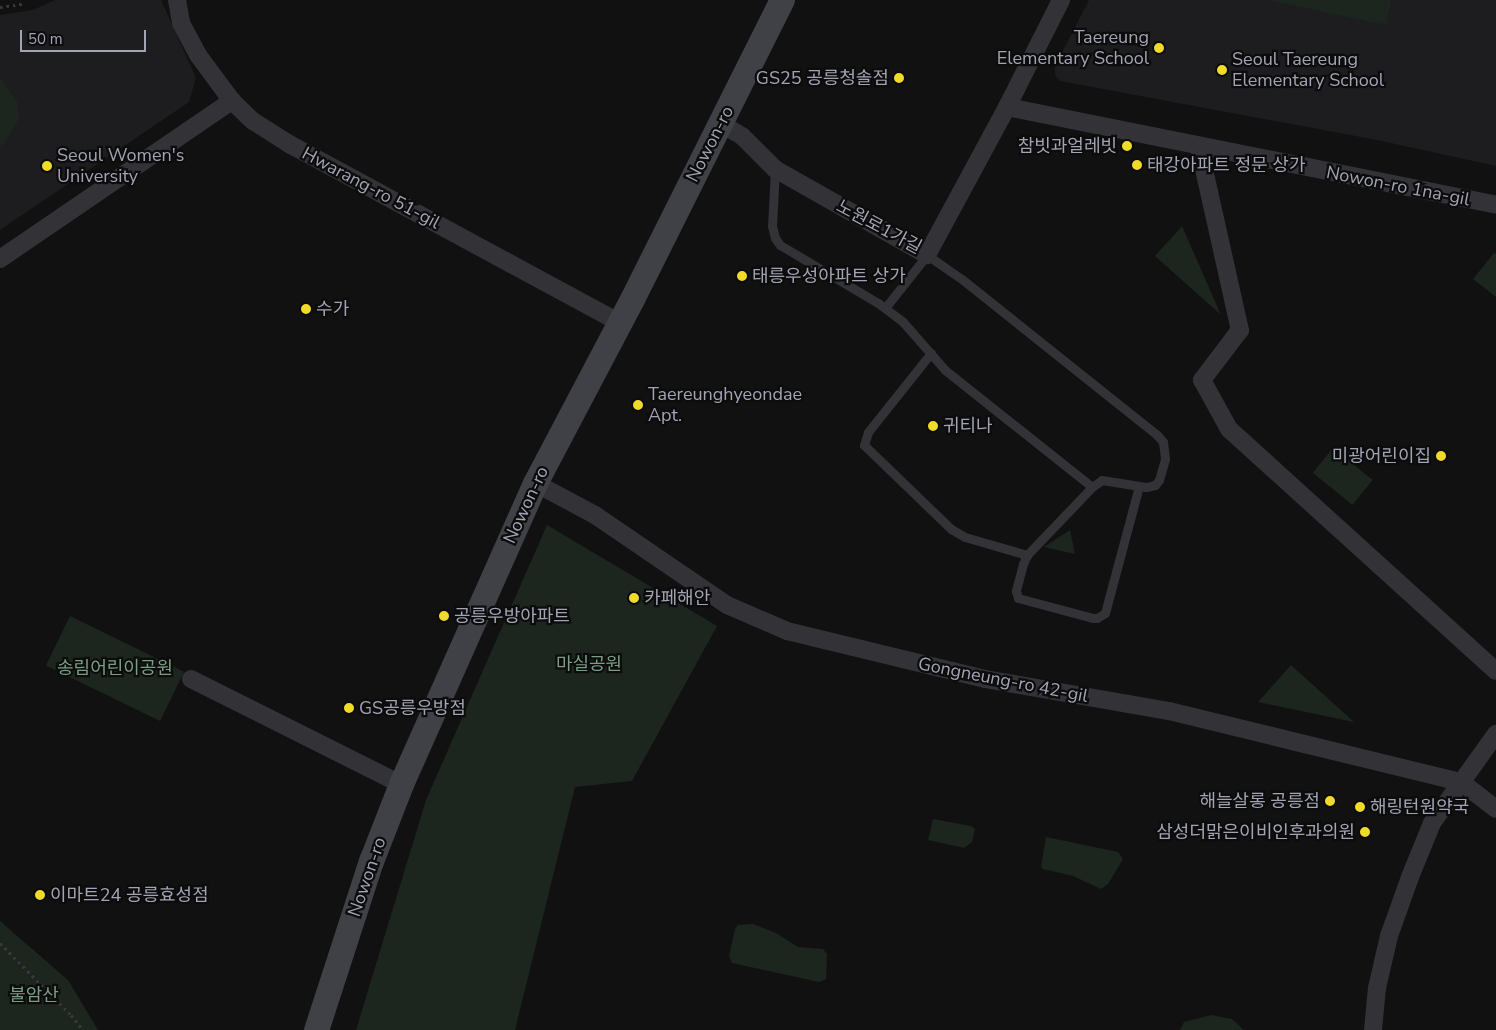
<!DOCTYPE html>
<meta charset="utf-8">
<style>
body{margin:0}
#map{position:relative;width:1496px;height:1030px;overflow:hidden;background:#111112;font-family:"Nunito Sans","Noto Sans KR",sans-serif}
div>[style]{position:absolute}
.built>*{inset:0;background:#1d1d1f}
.green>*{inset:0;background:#1d251f;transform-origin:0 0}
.path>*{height:3px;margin-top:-1.5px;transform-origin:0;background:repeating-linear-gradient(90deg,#38383e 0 2.5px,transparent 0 6.5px)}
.service>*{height:9px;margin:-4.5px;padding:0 4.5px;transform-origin:4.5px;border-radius:4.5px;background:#323237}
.minor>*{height:18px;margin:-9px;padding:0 9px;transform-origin:9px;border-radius:9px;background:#323237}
.secondary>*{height:25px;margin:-12.5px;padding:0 12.5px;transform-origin:12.5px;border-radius:12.5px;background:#404047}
.dots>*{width:14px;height:14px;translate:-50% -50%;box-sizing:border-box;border:2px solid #0c0c0d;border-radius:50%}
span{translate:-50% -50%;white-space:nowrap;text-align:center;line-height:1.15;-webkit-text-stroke:4.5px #0c0c0d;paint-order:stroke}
.poi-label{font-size:18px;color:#a2a3b3}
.right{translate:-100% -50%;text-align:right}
.left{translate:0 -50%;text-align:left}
.street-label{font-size:18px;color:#a2a3b3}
.park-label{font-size:18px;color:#799e83}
.scale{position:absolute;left:20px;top:30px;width:126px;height:22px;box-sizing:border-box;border:2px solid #a2a3b3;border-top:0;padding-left:6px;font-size:15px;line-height:18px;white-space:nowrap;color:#a2a3b3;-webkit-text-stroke:4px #0c0c0d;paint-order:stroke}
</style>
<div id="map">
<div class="built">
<i style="clip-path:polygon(55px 0,161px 0,196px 78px,189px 102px,0 230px,0 15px,33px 10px)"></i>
<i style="clip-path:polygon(1089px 0,1496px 0,1496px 166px,1377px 140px,1060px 81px,1055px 75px,1055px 66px)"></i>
</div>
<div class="green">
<i style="clip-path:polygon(1268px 0,1391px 0,1386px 25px)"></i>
<i style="clip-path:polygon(0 78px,17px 101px,19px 119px,4px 144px,0 146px)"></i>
<i style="clip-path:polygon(1182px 226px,1221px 315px,1155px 256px)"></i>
<i style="clip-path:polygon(1494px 253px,1496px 254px,1496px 297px,1473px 279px)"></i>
<i style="left:1333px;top:448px;width:51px;height:32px;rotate:39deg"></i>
<i style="clip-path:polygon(547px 525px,717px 626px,632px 781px,575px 787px,515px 1030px,356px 1030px,426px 800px)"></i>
<i style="clip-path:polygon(1070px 530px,1075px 554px,1044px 547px)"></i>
<i style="left:70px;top:616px;width:127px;height:55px;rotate:26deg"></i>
<i style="clip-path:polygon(1291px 665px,1354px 722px,1258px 702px)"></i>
<i style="clip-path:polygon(933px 819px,971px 826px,975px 829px,972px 842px,964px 848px,928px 840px)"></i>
<i style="clip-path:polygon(1046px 837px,1118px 852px,1123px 859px,1108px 884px,1101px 889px,1073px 876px,1043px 869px,1041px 867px)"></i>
<i style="clip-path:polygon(0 921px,68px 980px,98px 1030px,0 1030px)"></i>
<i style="clip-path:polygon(753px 924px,774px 932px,798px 947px,823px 949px,827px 954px,826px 979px,819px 982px,732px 963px,729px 956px,735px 929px,738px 925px)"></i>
<i style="clip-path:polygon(1211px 1015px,1232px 1019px,1244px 1030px,1180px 1030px,1184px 1022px)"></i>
</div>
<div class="path">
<i style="left:0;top:7px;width:22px;rotate:-8deg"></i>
<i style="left:0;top:943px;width:101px;rotate:45.4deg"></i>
<i style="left:71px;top:1015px;width:19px;rotate:51deg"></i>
</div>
<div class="service">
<i style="left:775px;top:169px;width:57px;rotate:93deg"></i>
<i style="left:772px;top:226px;width:12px;rotate:76deg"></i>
<i style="left:775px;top:238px;width:9px;rotate:54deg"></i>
<i style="left:780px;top:245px;width:114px;rotate:30.6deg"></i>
<i style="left:878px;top:303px;width:31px;rotate:37deg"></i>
<i style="left:903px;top:322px;width:64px;rotate:48.8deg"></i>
<i style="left:945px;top:370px;width:188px;rotate:38.5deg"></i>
<i style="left:885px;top:308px;width:68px;rotate:-51.6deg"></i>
<i style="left:927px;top:255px;width:44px;rotate:34.8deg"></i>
<i style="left:963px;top:280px;width:248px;rotate:38.6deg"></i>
<i style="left:1157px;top:435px;width:9px;rotate:49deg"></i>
<i style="left:1163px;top:442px;width:17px;rotate:83deg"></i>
<i style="left:1165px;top:459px;width:22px;rotate:106deg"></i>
<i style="left:1159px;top:480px;width:6px;rotate:129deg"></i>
<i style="left:1155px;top:485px;width:9px;rotate:167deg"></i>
<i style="left:1146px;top:487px;width:45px;rotate:-171deg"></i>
<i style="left:1102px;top:480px;width:12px;rotate:145deg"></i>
<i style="left:1092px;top:487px;width:94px;rotate:133.7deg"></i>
<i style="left:1027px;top:555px;width:10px;rotate:114deg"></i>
<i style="left:1023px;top:564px;width:28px;rotate:105deg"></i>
<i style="left:1016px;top:591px;width:7px;rotate:74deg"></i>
<i style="left:1018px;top:598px;width:78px;rotate:14.9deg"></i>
<i style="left:1093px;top:618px;width:4px"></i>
<i style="left:1097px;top:618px;width:9px;rotate:-32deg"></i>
<i style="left:1105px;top:613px;width:131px;rotate:-75deg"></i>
<i style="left:931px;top:353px;width:101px;rotate:128.6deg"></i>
<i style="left:868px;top:432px;width:14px;rotate:107deg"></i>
<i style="left:864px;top:445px;width:121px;rotate:44deg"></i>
<i style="left:951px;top:529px;width:16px;rotate:30deg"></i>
<i style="left:965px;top:537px;width:65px;rotate:16.2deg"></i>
</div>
<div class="minor">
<i style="left:177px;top:0;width:23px;rotate:80deg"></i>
<i style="left:181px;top:23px;width:36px;rotate:62deg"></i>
<i style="left:198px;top:55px;width:57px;rotate:53.5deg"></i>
<i style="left:232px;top:101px;width:29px;rotate:44deg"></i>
<i style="left:253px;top:121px;width:45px;rotate:32.3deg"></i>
<i style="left:291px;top:145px;width:374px;rotate:28.4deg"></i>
<i style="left:1007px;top:107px;width:499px;rotate:11.3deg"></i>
<i style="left:720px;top:123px;width:26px;rotate:31deg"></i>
<i style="left:742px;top:136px;width:47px;rotate:45deg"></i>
<i style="left:775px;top:169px;width:175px;rotate:29.5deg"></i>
<i style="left:927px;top:255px;width:168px;rotate:-61.6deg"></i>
<i style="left:1007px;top:107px;width:120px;rotate:-63.2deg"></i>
<i style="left:1199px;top:147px;width:188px;rotate:77.4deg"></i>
<i style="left:1240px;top:330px;width:63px;rotate:127.2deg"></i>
<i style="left:1202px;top:380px;width:56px;rotate:61.1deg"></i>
<i style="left:1229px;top:429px;width:360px;rotate:42.2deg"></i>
<i style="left:0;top:259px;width:281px;rotate:-34.3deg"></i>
<i style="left:535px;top:483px;width:68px;rotate:28.1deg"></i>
<i style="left:595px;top:515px;width:160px;rotate:34.3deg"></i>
<i style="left:727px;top:605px;width:65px;rotate:23.4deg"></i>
<i style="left:787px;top:631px;width:204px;rotate:13.6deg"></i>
<i style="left:985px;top:679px;width:187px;rotate:9.9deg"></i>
<i style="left:1169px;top:711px;width:301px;rotate:13.7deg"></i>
<i style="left:1461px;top:782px;width:44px;rotate:37.6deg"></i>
<i style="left:191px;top:679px;width:235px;rotate:26.6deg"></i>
<i style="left:1373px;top:1030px;width:42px;rotate:-84.6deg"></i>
<i style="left:1377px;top:988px;width:53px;rotate:-77deg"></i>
<i style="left:1389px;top:936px;width:63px;rotate:-70.4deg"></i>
<i style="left:1410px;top:877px;width:58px;rotate:-67.8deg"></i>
<i style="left:1432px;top:823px;width:110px;rotate:-54.3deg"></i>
</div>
<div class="secondary">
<i style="left:316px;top:1030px;width:178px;rotate:-72deg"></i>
<i style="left:371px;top:861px;width:83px;rotate:-68.7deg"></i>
<i style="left:401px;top:784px;width:329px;rotate:-66deg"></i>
<i style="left:535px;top:483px;width:208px;rotate:-62.2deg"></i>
<i style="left:632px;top:299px;width:335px;rotate:-63.4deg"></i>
</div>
<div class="dots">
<i style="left:1159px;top:48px;background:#f0db2a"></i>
<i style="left:1222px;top:70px;background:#f0db2a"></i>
<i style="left:899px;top:78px;background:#f0db2a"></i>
<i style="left:1127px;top:146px;background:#f0db2a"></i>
<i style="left:1137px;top:165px;background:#f0db2a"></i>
<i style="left:47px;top:166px;background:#f0db2a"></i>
<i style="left:742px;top:276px;background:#f0db2a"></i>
<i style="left:306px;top:309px;background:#f0db2a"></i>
<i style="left:638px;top:405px;background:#f0db2a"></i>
<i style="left:933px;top:426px;background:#f0db2a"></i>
<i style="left:1441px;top:456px;background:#f0db2a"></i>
<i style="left:634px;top:598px;background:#f0db2a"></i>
<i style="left:444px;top:616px;background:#f0db2a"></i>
<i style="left:349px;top:708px;background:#f0db2a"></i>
<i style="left:1330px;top:801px;background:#f0db2a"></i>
<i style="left:1360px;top:807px;background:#f0db2a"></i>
<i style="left:1365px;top:832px;background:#f0db2a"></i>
<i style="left:40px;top:895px;background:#f0db2a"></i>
</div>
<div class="poi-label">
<span class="right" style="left:1149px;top:48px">Taereung<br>Elementary School</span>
<span class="left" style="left:1232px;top:70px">Seoul Taereung<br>Elementary School</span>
<span class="right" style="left:889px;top:78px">GS25 공릉청솔점</span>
<span class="right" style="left:1117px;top:146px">참빗과얼레빗</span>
<span class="left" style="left:57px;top:166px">Seoul Women's<br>University</span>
<span class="left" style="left:1147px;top:165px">태강아파트 정문 상가</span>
<span class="left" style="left:752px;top:276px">태릉우성아파트 상가</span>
<span class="left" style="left:316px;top:309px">수가</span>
<span class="left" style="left:648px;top:405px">Taereunghyeondae<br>Apt.</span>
<span class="left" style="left:943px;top:426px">귀티나</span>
<span class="right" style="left:1431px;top:456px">미광어린이집</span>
<span class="left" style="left:644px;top:598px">카페해안</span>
<span class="left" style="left:454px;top:616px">공릉우방아파트</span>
<span class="left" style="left:359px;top:708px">GS공릉우방점</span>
<span class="right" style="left:1320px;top:801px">해늘살롱 공릉점</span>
<span class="left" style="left:1370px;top:807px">해링턴원약국</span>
<span class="right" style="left:1355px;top:832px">삼성더맑은이비인후과의원</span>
<span class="left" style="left:50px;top:895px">이마트24 공릉효성점</span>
</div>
<div class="street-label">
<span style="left:710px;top:144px;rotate:-63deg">Nowon-ro</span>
<span style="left:1398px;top:186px;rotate:11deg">Nowon-ro 1na-gil</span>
<span style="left:371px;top:188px;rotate:28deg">Hwarang-ro 51-gil</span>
<span style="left:879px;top:227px;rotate:28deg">노원로1가길</span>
<span style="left:526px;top:505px;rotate:-65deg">Nowon-ro</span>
<span style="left:1003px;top:680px;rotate:11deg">Gongneung-ro 42-gil</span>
<span style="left:367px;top:877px;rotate:-71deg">Nowon-ro</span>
</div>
<div class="park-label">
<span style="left:589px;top:664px">마실공원</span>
<span style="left:115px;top:668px">송림어린이공원</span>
<span style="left:34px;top:995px">불암산</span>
</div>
<div class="scale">50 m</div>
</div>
